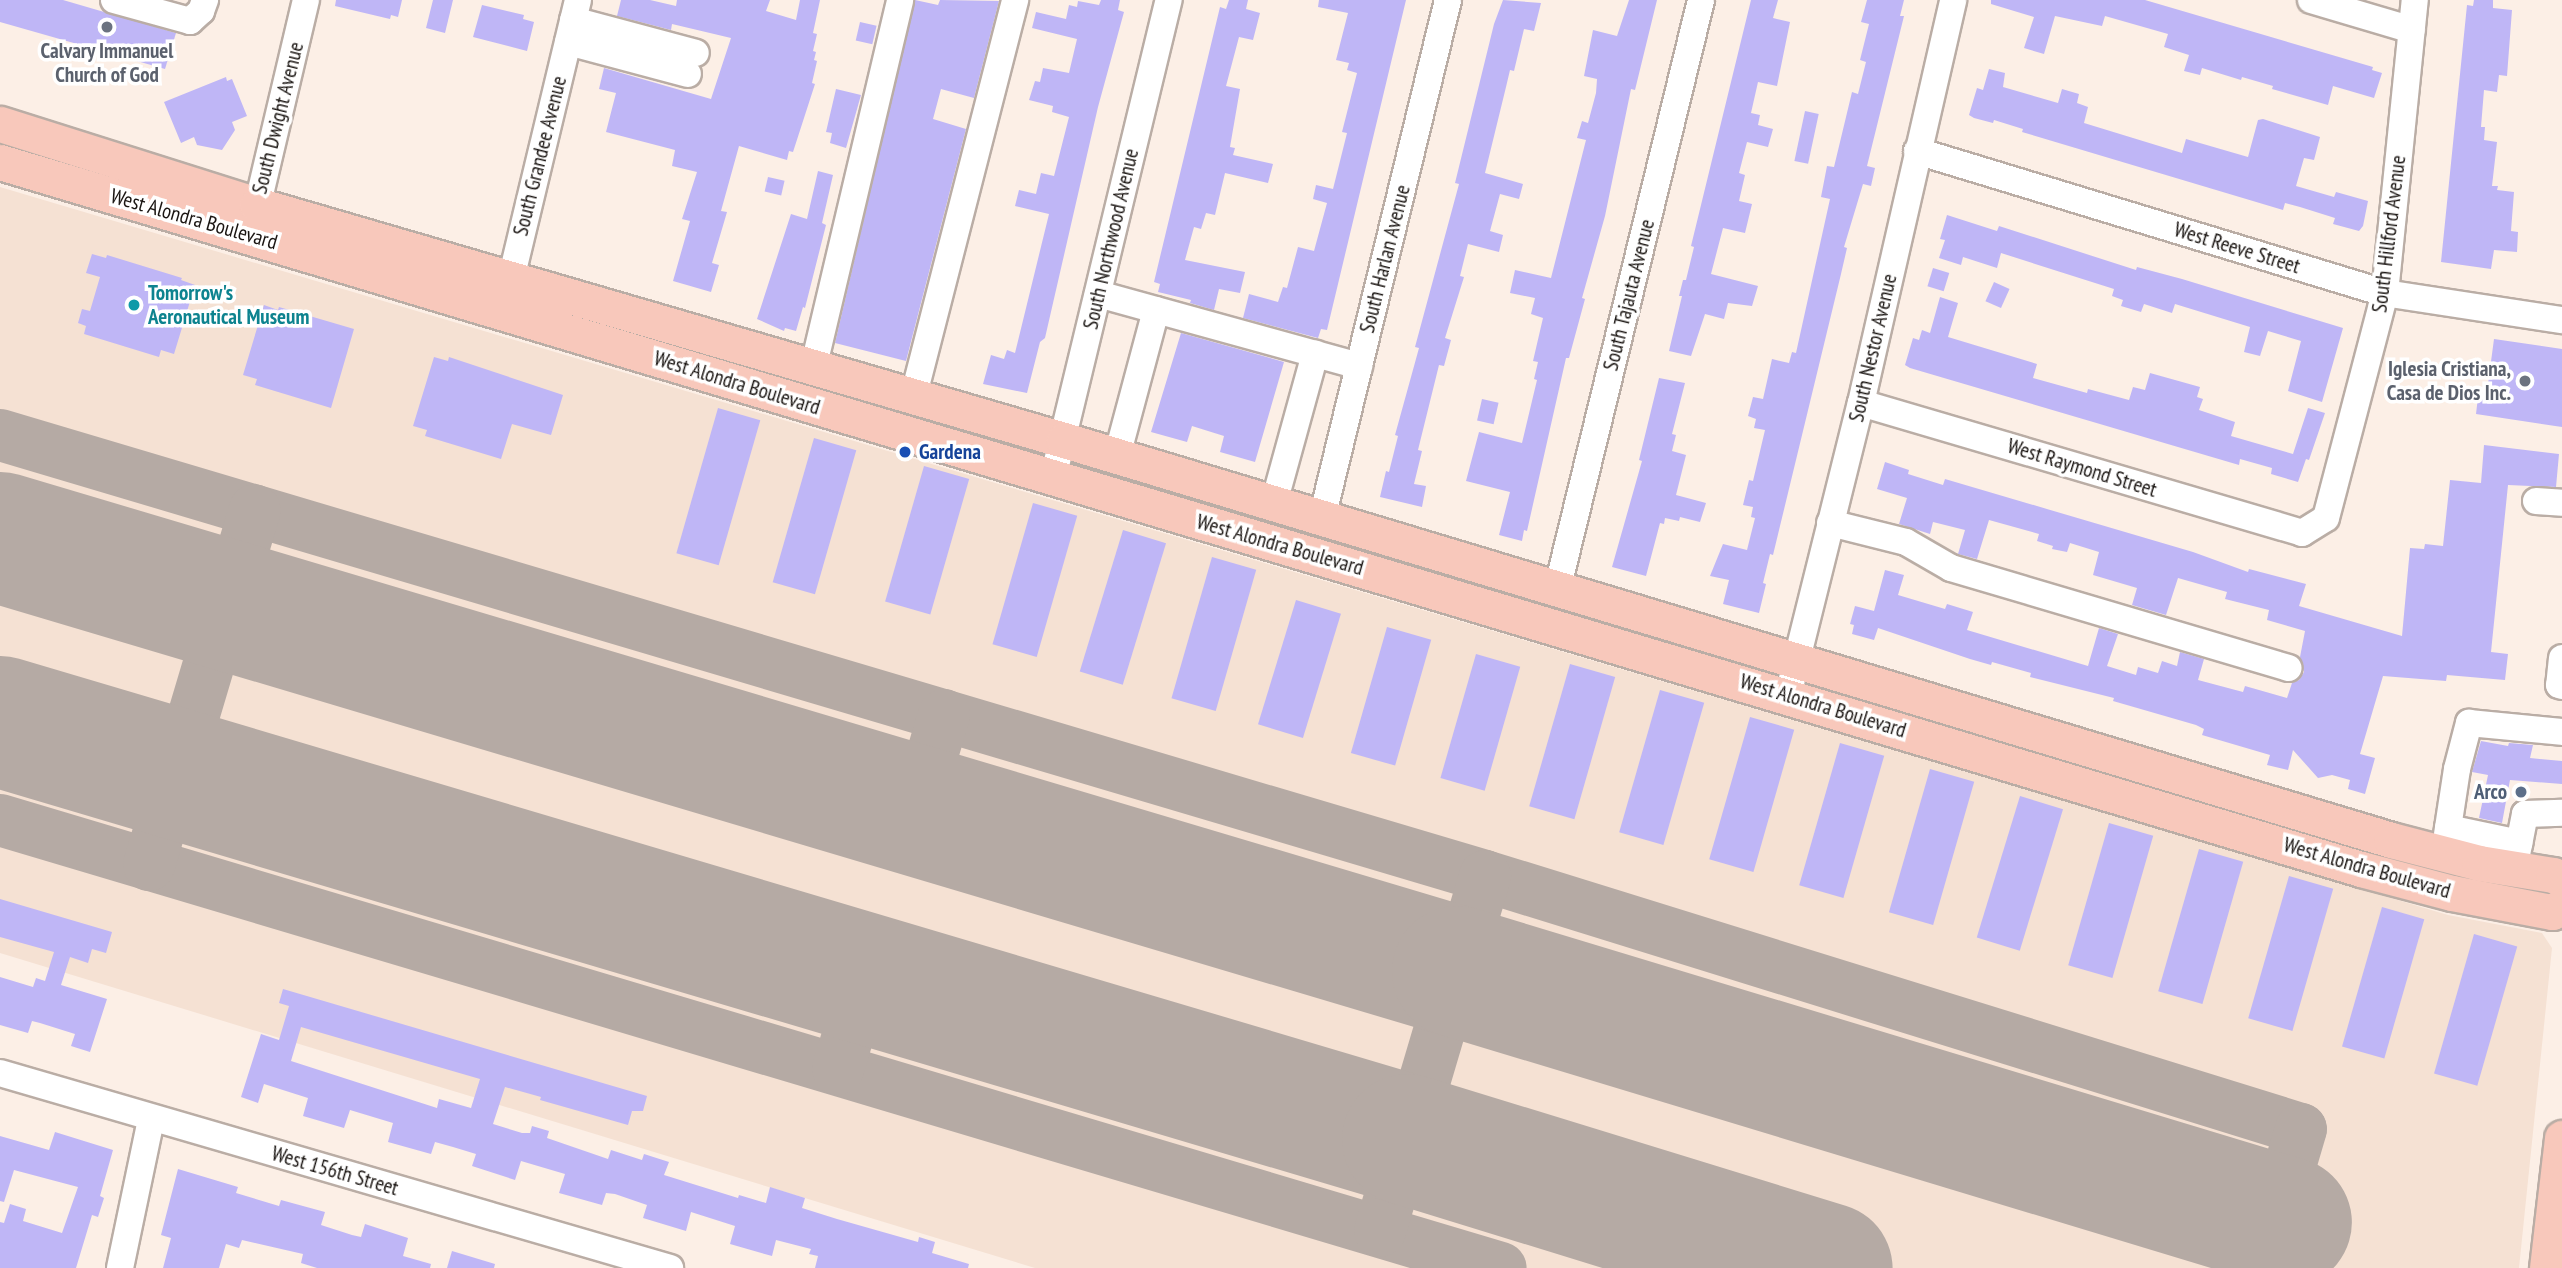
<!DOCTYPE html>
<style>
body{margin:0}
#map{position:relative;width:2562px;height:1268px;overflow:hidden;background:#fcefe6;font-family:"PT Sans Narrow",sans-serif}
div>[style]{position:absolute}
.built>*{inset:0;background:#f5e1d3}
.taxiway>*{height:52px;margin:-26px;padding:0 26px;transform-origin:26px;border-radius:26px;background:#b5aaa4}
.runway>*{height:131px;margin:-65.5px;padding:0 65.5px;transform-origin:65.5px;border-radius:65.5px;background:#b5aaa4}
.building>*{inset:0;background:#bfb6f6;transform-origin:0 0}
.roads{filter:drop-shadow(2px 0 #baada5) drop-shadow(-2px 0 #baada5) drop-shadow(0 2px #baada5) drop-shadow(0 -2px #baada5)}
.minor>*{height:26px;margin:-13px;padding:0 13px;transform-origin:13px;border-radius:13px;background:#fff}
.major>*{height:35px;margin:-17.5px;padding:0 17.5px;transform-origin:17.5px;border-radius:17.5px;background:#f8c8bb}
.dots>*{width:19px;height:19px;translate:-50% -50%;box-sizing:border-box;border:4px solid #fff;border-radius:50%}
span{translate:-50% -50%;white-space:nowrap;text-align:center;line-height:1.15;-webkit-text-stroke:7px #fff;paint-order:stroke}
.worship-label{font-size:21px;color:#5b616d;font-weight:700}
.right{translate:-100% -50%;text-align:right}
.street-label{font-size:21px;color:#1a1512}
.culture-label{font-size:21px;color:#0d838f;font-weight:700}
.left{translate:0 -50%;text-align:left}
.transit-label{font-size:21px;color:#164399;font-weight:700}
.service-label{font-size:21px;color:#4e5e75;font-weight:700}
</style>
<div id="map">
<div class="built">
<i style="clip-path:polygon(0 187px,2448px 915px,2542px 933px,2552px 948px,2519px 1268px,1035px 1268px,0 953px)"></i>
</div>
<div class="taxiway">
<i style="left:0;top:435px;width:1549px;rotate:16.54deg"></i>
<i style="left:1485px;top:876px;width:854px;rotate:17.23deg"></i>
<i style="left:2301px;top:1129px;width:145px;rotate:106.4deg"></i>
<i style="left:916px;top:810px;width:99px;rotate:-73.6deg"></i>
<i style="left:0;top:820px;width:1566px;rotate:16.62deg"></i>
<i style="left:149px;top:865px;width:370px;rotate:-73.4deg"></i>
<i style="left:838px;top:1069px;width:95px;rotate:-73.5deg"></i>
<i style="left:1380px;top:1231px;width:370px;rotate:-73.5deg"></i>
</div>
<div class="runway">
<i style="left:0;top:537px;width:1520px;rotate:16.59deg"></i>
<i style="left:1457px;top:971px;width:866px;rotate:16.84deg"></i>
<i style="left:0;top:721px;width:1468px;rotate:16.55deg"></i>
<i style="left:1407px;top:1139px;width:439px;rotate:17.1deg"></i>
</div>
<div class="building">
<i style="clip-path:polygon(0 0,63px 0,176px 33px,165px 69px,0 22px)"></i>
<i style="clip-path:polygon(336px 0,402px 0,398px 17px,391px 15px,390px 19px,335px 6px)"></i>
<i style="clip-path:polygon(433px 0,453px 0,445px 33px,426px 28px)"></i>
<i style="clip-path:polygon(621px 0,650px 0,676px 6px,677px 0,770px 0,766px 11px,796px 20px,800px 0,820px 0,813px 33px,817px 34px,813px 51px,816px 52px,814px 60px,817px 61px,812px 83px,815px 84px,793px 152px,789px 151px,787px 160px,739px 146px,721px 211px,727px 212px,712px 263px,719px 265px,711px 292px,673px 281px,690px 221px,682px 219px,697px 172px,672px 166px,675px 150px,606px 132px,616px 93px,599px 89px,604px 68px,711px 99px,731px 38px,672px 24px,671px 30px,617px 16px)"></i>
<i style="clip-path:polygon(915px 0,938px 5px,940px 0,999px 1px,974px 98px,941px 89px,933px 119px,966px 129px,906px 361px,835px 343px)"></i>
<i style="clip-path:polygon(1101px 0,1120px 0,1118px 10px,1124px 12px,1098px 107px,1045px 338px,1040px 342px,1027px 393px,983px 384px,991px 355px,1004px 359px,1007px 350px,1015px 353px,1049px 214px,1015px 206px,1019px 190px,1036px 194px,1041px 173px,1054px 176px,1069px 117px,1052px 112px,1053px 106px,1029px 100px,1035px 81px,1040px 82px,1043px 68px,1069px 73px,1077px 39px,1032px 28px,1036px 12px,1066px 19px,1069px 5px,1077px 7px,1078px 1px,1099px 5px)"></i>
<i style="clip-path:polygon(1229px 0,1248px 0,1246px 9px,1260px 13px,1253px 40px,1239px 37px,1226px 86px,1240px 89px,1230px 147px,1235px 148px,1233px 155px,1273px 164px,1268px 183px,1225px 173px,1215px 215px,1206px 213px,1201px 229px,1194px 227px,1185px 260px,1245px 272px,1240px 293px,1219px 289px,1214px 310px,1190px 303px,1191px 300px,1158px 292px,1160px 284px,1154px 282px,1220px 7px,1226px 9px)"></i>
<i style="clip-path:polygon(1319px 0,1406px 0,1327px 330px,1321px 329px,1318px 338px,1243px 318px,1249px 294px,1278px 302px,1283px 287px,1287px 288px,1298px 247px,1314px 251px,1327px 203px,1313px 199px,1316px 185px,1333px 189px,1347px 133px,1342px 132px,1357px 73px,1347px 70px,1349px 63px,1336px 60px,1348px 13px,1318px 7px)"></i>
<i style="clip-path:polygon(1503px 0,1541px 3px,1534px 31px,1524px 29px,1514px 71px,1510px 70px,1506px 87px,1485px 173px,1523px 184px,1519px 199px,1500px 194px,1490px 231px,1503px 235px,1499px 252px,1468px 244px,1460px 276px,1464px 277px,1445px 338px,1451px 340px,1444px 366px,1439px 365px,1418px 450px,1422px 451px,1414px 484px,1426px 486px,1422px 507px,1380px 497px,1386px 471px,1389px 472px,1398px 436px,1395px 435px,1419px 348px,1415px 347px,1459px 184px,1455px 183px,1494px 24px)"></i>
<i style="clip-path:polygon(1629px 0,1657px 0,1635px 90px,1631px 89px,1605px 216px,1582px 298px,1585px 299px,1569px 358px,1566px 358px,1527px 531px,1524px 530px,1522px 541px,1499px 535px,1510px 492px,1466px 481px,1479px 432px,1522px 443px,1537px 380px,1534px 379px,1538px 362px,1533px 361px,1543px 318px,1531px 314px,1535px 298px,1510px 293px,1515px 270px,1551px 278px,1586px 140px,1577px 138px,1582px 121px,1588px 123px,1596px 93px,1597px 79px,1584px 76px,1593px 30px,1617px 36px)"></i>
<i style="clip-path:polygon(1751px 0,1778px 0,1773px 18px,1790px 22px,1777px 86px,1758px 82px,1751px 113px,1760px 115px,1758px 125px,1773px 129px,1768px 147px,1747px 142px,1739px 173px,1745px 175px,1739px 201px,1752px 204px,1745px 233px,1723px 228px,1711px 274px,1758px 286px,1752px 306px,1728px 303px,1724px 319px,1705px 314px,1691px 356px,1669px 351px,1682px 296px,1679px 296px,1683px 280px,1686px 280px,1694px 247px,1691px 246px)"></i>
<i style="clip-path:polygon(1867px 0,1904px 0,1900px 16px,1904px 16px,1867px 166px,1875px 168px,1871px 186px,1863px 184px,1844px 247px,1847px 248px,1841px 274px,1773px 555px,1770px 554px,1763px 583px,1766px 584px,1759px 613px,1723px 604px,1729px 580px,1710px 576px,1723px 544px,1747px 550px,1755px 518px,1751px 517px,1753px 507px,1743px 505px,1749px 480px,1753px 481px,1765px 430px,1754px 428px,1756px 419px,1748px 416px,1753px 397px,1763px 399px,1772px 359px,1789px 363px,1792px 352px,1796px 353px,1830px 199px,1821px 197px,1827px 166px,1834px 167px,1852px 92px,1858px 94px,1866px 62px,1860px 60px,1869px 24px,1861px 22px)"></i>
<i style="clip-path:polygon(1991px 0,2145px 0,2373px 67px,2372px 70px,2382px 73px,2374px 98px,2333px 86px,2328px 105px,2272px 89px,2273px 86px,2242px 77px,2241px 80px,2202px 68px,2200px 75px,2184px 71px,2189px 55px,2164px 47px,2168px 34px,2105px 16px,2102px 26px,2055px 16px,2044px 54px,2024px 48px,2034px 17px,1991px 4px)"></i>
<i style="clip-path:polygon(2474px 0,2493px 0,2493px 8px,2512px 10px,2507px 76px,2499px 75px,2497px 92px,2484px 90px,2481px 127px,2485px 127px,2484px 140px,2497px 142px,2492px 186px,2498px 186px,2497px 190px,2514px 192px,2511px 231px,2518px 232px,2517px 252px,2494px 250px,2491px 269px,2441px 262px,2467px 5px,2473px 6px)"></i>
<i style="clip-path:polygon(482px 5px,524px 15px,523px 19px,534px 22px,527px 51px,473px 37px)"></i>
<i style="left:860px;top:22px;width:17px;height:19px;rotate:13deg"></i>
<i style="clip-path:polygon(1989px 69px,2005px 73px,2003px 87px,2058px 103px,2062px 89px,2079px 94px,2077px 103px,2088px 107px,2084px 123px,2182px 153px,2186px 139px,2248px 157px,2258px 120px,2263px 119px,2320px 137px,2314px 160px,2304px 158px,2296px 186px,2334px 197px,2336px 192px,2368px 201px,2363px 226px,2359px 231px,2333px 224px,2335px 218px,2300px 207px,2285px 203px,2283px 210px,2022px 132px,2023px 129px,1994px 120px,1993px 123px,1974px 118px,1969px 115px,1977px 88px,1983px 90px)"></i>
<i style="clip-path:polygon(226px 77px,227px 81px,232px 79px,247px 116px,232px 122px,235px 130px,222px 150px,197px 145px,194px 137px,181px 143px,164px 102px)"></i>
<i style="clip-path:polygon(836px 89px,861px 95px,846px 148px,830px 143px,832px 133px,826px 132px)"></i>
<i style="left:1805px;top:111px;width:14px;height:51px;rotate:12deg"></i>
<i style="clip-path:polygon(818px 171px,833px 175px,822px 223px,826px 225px,805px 308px,803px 307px,796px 331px,785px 328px,784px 331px,757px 319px,791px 214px,807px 219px)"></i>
<i style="left:768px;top:177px;width:17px;height:15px;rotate:13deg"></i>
<i style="clip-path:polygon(1947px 215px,1997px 231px,1999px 226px,2136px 270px,2137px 267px,2182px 279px,2343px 328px,2322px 402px,2288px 391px,2301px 341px,2268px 331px,2260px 356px,2244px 352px,2250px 327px,2175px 304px,2172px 313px,2144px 304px,2141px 312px,2121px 306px,2123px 300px,2112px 296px,2114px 289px,2001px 253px,1997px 268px,1963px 257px,1961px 265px,1939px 258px,1945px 240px,1940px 239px)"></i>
<i style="clip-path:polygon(92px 254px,106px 258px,107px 255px,182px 278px,181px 280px,195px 285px,174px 354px,161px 350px,159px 357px,84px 334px,86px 326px,78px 323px,82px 309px,90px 311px,100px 277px,86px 273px)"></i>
<i style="left:1933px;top:268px;width:17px;height:19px;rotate:17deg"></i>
<i style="left:1994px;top:282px;width:17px;height:21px;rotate:24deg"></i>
<i style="clip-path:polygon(1940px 297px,1958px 303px,1948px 337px,2037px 364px,2033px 378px,2087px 393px,2088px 389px,2129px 400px,2133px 387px,2145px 390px,2150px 373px,2200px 387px,2197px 397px,2203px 399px,2199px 410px,2235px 422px,2231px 436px,2293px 454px,2308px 408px,2325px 413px,2309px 460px,2306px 459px,2298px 482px,2271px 474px,2272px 468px,2240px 459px,2239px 465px,1910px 368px,1905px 365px,1913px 338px,1919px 340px,1922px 330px,1930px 333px)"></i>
<i style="clip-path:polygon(264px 305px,278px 310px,279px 307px,354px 329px,331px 408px,255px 385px,257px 379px,243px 375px)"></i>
<i style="clip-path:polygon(1181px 333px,1284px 362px,1255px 462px,1220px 452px,1224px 436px,1192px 426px,1187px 442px,1151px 432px)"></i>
<i style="clip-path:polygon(2494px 339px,2562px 349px,2562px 427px,2476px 414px,2478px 397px,2486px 399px)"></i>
<i style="clip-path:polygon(434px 357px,448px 361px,449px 357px,563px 395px,551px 435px,512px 424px,501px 459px,425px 436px,427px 430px,413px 426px)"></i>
<i style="clip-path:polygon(1659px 378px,1685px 383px,1672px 434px,1676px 435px,1672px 451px,1686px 455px,1676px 495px,1706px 503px,1700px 522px,1680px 517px,1679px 521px,1665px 518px,1664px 524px,1660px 523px,1646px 576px,1612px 567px,1642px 461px,1639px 460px)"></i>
<i style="left:1482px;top:399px;width:17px;height:22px;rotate:13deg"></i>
<i style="left:718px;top:408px;width:44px;height:151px;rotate:16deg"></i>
<i style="left:814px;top:438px;width:44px;height:150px;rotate:16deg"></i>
<i style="clip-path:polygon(2484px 445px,2559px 454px,2556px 487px,2508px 485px,2491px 652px,2508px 654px,2505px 680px,2447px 675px,2446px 681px,2383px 676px,2360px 754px,2375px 758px,2365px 794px,2348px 789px,2350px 780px,2332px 775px,2318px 778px,2293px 750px,2288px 770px,2267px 765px,2270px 755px,2202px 735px,2204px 729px,2196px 725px,2113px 701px,2114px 698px,2030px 677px,2031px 673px,1992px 662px,1991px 665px,1970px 659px,1878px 628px,1874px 640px,1852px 634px,1854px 625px,1850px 624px,1855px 606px,1874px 611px,1885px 570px,1904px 575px,1898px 595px,1945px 609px,1947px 604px,1973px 612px,1967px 630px,2088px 666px,2099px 628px,2118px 634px,2107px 666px,2136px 675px,2138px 667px,2158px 673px,2162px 661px,2177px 666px,2180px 652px,2204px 659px,2198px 680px,2243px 692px,2245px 686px,2287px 698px,2292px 683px,2299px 680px,2304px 672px,2300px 657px,2305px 631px,2267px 620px,2269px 610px,2225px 599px,2227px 592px,2178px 578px,2166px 615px,2132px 605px,2137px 588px,2093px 575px,2099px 552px,2070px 543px,2067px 552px,2052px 549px,2053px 546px,2037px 541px,2039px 534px,1989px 520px,1977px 559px,1958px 554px,1965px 530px,1933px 522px,1930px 534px,1899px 524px,1907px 498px,1877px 489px,1885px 462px,1909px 470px,1908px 474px,1943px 485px,1945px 479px,2193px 552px,2248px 572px,2249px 569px,2306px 584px,2299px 606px,2402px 636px,2410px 548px,2424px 549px,2425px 544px,2443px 546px,2450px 480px,2481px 483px)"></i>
<i style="left:924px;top:466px;width:47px;height:141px;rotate:16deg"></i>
<i style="left:1033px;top:503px;width:46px;height:147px;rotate:16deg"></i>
<i style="left:1123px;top:530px;width:45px;height:148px;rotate:17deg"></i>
<i style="left:1212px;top:557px;width:46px;height:147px;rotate:16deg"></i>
<i style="left:1296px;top:600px;width:47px;height:130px;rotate:17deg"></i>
<i style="left:1387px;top:627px;width:46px;height:131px;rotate:16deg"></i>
<i style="left:1476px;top:654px;width:46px;height:129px;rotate:16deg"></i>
<i style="left:1570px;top:664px;width:47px;height:148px;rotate:16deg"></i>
<i style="left:1660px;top:690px;width:46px;height:148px;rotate:16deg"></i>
<i style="left:1750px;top:717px;width:46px;height:148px;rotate:16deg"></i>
<i style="clip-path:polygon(2481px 741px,2508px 746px,2509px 743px,2533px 745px,2530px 758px,2562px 761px,2562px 784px,2510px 780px,2502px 823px,2479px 818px,2488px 775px,2472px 772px)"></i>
<i style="left:1840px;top:743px;width:46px;height:148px;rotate:16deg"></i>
<i style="left:1930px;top:769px;width:46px;height:149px;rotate:16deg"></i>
<i style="left:2020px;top:796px;width:45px;height:148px;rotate:17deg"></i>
<i style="left:2109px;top:823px;width:46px;height:148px;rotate:16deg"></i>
<i style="left:2199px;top:849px;width:46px;height:148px;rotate:16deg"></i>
<i style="left:2289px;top:876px;width:46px;height:148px;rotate:16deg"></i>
<i style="clip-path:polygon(0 899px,112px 932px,106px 953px,92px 949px,88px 963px,70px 957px,61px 985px,107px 999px,90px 1052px,71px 1046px,75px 1034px,40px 1023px,32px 1021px,28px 1033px,0 1025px,0 977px,33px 987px,36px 978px,45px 981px,54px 952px,0 937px)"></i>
<i style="left:2382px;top:907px;width:44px;height:145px;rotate:16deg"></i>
<i style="left:2474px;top:934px;width:45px;height:145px;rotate:16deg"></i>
<i style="clip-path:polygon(evenodd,283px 989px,647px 1096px,643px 1111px,632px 1111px,628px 1125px,540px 1100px,541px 1097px,505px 1087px,493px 1124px,522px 1133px,530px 1133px,532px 1126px,549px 1131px,547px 1138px,608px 1159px,611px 1150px,642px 1160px,644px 1154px,669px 1162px,664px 1175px,738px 1198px,739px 1195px,766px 1203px,770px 1187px,805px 1198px,802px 1208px,837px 1219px,918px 1242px,919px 1237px,935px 1242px,932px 1253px,969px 1264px,968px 1268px,815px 1268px,818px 1256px,809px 1254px,811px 1249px,776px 1240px,772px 1256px,730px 1244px,735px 1226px,691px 1212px,686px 1231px,643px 1218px,647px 1205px,615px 1194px,606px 1193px,602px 1205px,559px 1193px,565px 1174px,521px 1161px,515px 1180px,472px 1166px,476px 1154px,453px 1147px,435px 1142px,431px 1154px,388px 1142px,393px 1123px,350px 1110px,344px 1128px,303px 1116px,308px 1098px,264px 1084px,258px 1103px,241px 1097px,261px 1034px,279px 1040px,289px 1006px,279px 1003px,283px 989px,301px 1027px,480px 1079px,471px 1108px,439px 1099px,437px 1108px,291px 1061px,301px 1027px)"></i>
<i style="clip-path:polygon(55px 1132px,113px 1150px,100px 1196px,104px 1198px,98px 1217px,92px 1215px,76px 1268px,0 1268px,0 1222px,4px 1223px,10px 1204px,26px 1209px,23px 1221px,62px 1233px,78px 1187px,14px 1170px,4px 1202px,0 1201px,0 1136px,49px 1150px)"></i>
<i style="clip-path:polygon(178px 1169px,238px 1187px,236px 1193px,279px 1206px,281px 1200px,325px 1212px,321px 1225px,352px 1235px,361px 1237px,365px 1224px,408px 1238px,403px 1256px,431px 1264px,430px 1268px,317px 1268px,301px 1263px,303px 1254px,242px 1240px,239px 1248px,226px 1244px,219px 1268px,163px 1268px,171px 1238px,161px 1235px)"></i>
<i style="clip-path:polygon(452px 1251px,495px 1264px,494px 1268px,447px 1268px)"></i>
</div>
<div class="roads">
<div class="minor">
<i style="left:114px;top:0;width:79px;rotate:15.4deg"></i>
<i style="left:190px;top:21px;width:15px;rotate:-42deg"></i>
<i style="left:201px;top:11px;width:12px;rotate:-70deg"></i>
<i style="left:2311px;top:0;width:105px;rotate:16.5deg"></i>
<i style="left:573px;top:20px;width:127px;rotate:15deg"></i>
<i style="left:568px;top:42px;width:124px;rotate:14.9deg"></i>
<i style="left:1917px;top:151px;width:489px;rotate:16.9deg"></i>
<i style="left:2385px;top:293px;width:179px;rotate:8.7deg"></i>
<i style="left:253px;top:224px;width:230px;rotate:-76.7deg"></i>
<i style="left:1098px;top:294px;width:271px;rotate:15.4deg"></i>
<i style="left:502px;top:296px;width:19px;rotate:-62deg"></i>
<i style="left:511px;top:279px;width:287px;rotate:-76.5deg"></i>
<i style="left:813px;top:369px;width:379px;rotate:-76.7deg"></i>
<i style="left:913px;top:398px;width:411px;rotate:-75.6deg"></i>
<i style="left:1861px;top:403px;width:460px;rotate:16.4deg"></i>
<i style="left:2302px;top:533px;width:28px;rotate:-32deg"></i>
<i style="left:2326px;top:518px;width:233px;rotate:-75.3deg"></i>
<i style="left:2385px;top:293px;width:295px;rotate:-84.2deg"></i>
<i style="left:1117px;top:456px;width:151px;rotate:-75deg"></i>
<i style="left:1053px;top:478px;width:492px;rotate:-76.4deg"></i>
<i style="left:2536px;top:501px;width:26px;rotate:4deg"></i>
<i style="left:1274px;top:503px;width:155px;rotate:-74.6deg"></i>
<i style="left:1322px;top:518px;width:533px;rotate:-76.33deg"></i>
<i style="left:1830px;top:523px;width:78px;rotate:14deg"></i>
<i style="left:1906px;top:542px;width:52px;rotate:30deg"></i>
<i style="left:1951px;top:568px;width:352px;rotate:16.5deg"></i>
<i style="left:1557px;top:590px;width:607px;rotate:-76.28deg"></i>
<i style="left:2562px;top:658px;width:27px;rotate:96deg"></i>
<i style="left:2559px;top:685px;width:3px;rotate:18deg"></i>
<i style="left:1788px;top:695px;width:301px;rotate:-76deg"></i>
<i style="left:1861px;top:403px;width:413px;rotate:-77.1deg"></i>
<i style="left:2448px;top:828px;width:73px;rotate:11.9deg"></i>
<i style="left:2444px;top:854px;width:86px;rotate:-81.3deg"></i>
<i style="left:2457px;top:769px;width:48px;rotate:-75.4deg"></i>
<i style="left:2469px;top:723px;width:93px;rotate:5.5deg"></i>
<i style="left:2514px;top:870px;width:57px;rotate:-78.9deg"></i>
<i style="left:2525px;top:814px;width:37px;rotate:-2deg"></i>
<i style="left:0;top:1073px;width:698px;rotate:16.23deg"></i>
<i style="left:120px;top:1268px;width:152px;rotate:-78.2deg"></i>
</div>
<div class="major">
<i style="left:0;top:124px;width:269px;rotate:17.5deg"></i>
<i style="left:257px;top:205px;width:841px;rotate:16.24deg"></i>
<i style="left:1064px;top:440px;width:1386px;rotate:16.77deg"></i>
<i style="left:2391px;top:840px;width:91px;rotate:14.6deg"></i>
<i style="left:2479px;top:863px;width:75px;rotate:9.2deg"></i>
<i style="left:2553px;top:875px;width:10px;rotate:24deg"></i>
<i style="left:0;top:162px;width:2465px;rotate:16.67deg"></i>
<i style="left:2361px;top:869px;width:94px;rotate:14.8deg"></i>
<i style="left:2452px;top:893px;width:102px;rotate:10.8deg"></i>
<i style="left:2552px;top:912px;width:12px;rotate:-31deg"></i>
<i style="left:2547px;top:1268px;width:131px;rotate:-83.4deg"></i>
</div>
</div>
<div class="dots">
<i style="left:107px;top:27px;background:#6b7280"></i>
<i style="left:134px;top:305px;background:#0f9aa8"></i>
<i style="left:2525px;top:381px;background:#6b7280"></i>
<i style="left:905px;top:452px;background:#1a4fb4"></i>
<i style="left:2521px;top:792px;background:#5c6f8a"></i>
</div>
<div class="worship-label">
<span style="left:107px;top:63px">Calvary Immanuel<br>Church of God</span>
<span class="right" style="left:2511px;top:381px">Iglesia Cristiana,<br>Casa de Dios Inc.</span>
</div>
<div class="street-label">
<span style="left:278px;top:118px;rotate:-76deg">South Dwight Avenue</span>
<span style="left:540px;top:156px;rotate:-76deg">South Grandee Avenue</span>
<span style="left:194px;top:219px;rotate:16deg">West Alondra Boulevard</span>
<span style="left:2389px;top:234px;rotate:-83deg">South Hillford Avenue</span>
<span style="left:1111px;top:239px;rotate:-77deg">South Northwood Avenue</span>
<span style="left:2237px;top:248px;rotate:17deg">West Reeve Street</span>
<span style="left:1385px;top:259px;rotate:-76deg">South Harlan Avenue</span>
<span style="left:1629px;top:295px;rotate:-76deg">South Tajauta Avenue</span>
<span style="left:1873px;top:348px;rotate:-77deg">South Nestor Avenue</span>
<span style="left:737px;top:383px;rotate:17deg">West Alondra Boulevard</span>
<span style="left:2082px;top:468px;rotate:17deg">West Raymond Street</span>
<span style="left:1280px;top:545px;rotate:16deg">West Alondra Boulevard</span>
<span style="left:1823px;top:706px;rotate:17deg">West Alondra Boulevard</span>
<span style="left:2367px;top:868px;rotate:16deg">West Alondra Boulevard</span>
<span style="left:335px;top:1171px;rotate:16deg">West 156th Street</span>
</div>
<div class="culture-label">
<span class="left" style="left:148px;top:305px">Tomorrow's<br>Aeronautical Museum</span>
</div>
<div class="transit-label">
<span class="left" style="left:919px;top:452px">Gardena</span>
</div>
<div class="service-label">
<span class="right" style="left:2507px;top:792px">Arco</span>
</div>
</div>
